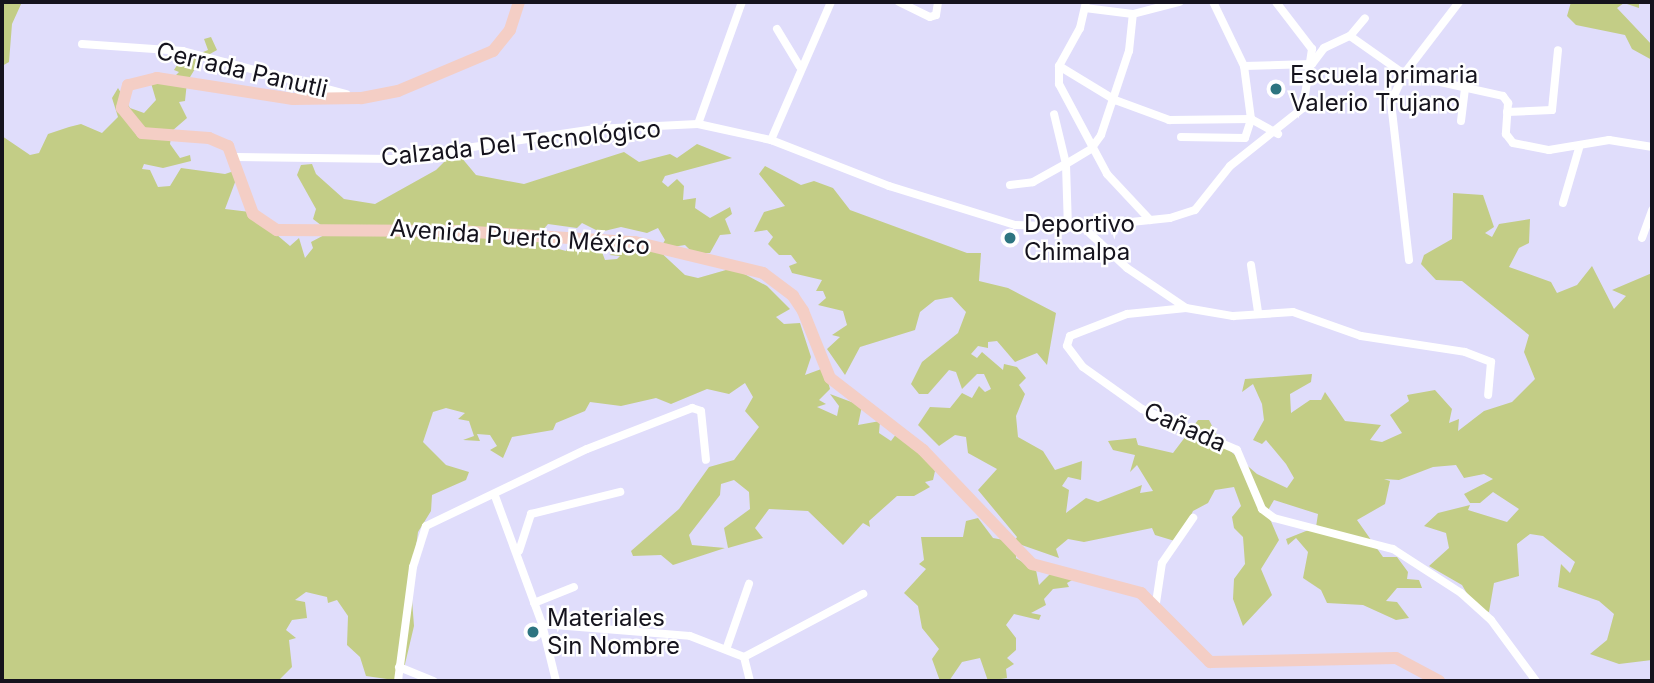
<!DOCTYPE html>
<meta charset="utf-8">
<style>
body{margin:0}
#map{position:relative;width:1654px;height:683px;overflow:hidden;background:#e0ddfb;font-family:Inter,sans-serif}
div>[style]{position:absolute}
.green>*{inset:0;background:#c3cd86}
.minor>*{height:8px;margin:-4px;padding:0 4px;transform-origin:4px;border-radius:4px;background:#fff}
.secondary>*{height:12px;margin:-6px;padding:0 6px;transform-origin:6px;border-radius:6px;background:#f4cec5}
.dots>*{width:19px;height:19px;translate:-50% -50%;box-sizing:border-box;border:4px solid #fff;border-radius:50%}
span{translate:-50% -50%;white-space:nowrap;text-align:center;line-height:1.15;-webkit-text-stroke:5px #fff;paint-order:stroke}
.street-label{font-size:24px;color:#15131d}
.poi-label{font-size:24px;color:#15131d}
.left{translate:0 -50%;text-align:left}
.frame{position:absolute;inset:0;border:4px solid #15131d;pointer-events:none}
</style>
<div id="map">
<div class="green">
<i style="clip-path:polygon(2px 2px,22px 2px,12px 24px,9px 62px,2px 66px)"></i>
<i style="clip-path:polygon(1571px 2px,1639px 2px,1639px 8px,1624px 3px,1617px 8px,1652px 45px,1652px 60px,1632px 49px,1625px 35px,1576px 25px,1567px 16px)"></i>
<i style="clip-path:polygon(211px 37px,217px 50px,201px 59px,187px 82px,185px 101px,179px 102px,187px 118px,172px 131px,170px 144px,180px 158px,190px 155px,191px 161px,163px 168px,144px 164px,142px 169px,150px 170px,158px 187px,170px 186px,181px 168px,225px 174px,240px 169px,225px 209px,250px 212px,290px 246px,299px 238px,305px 258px,313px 248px,311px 242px,330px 232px,313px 219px,316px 209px,297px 175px,301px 165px,312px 164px,316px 174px,344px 199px,375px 204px,436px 170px,451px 155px,461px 157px,476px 175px,524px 184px,624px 152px,639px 162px,670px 154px,677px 158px,697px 144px,732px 158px,665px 176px,662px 182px,668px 187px,677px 179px,684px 186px,683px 200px,696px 198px,695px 208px,710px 218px,730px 207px,732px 214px,725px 219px,731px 234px,720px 235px,710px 253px,693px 253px,685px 245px,660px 249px,665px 240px,658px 228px,647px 233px,621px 227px,600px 232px,582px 223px,577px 228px,548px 224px,542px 231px,555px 248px,566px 251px,571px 241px,581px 242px,602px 252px,605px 260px,617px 259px,620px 256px,609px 255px,622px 251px,656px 248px,685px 275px,698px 278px,733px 268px,767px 286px,790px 309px,776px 317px,784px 324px,800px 323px,811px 357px,805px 375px,824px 368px,830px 389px,819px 400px,826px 404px,817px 407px,837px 416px,839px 406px,830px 394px,862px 406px,858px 425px,880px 421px,879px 433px,891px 441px,897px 433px,930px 463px,935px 471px,933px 480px,925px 482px,930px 487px,914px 496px,897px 496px,869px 521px,870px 527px,863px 523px,843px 545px,808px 511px,769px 509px,755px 528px,763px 538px,728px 548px,724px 528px,750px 509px,749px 492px,734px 480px,721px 484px,720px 495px,689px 535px,692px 545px,725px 548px,673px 565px,661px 555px,633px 556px,631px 551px,679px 509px,709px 467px,734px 460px,759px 427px,745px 411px,753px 397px,745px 383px,729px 394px,707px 389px,671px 404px,656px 398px,621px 406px,590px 402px,585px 411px,556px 423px,553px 430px,512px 437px,503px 458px,490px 450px,497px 446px,490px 435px,477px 434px,480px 441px,463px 440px,474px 436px,469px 421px,458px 419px,465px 413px,446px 408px,433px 412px,423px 442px,446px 465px,469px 472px,466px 480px,432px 495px,431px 511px,418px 532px,411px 586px,414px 626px,401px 681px,366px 676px,360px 657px,347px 645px,348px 616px,337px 600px,328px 603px,327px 597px,306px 592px,295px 600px,305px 602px,307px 618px,292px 620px,286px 630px,296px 638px,289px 640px,292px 667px,278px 681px,2px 681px,2px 136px,30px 155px,39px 153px,48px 134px,69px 127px,81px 124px,102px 133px,118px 117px,112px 98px,118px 88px,130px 108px,144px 113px,156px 100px,151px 83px,170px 81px,179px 72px,174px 70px,179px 62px,208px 50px,204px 39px)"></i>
<i style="clip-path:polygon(765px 166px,801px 185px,814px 181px,833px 188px,850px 210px,967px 253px,981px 253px,979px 281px,1008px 288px,1056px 313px,1047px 365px,1037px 353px,1015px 362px,997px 341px,988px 342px,988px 348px,978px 346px,971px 354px,977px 358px,982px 352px,1003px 370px,1004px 364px,1017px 367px,1026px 378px,1019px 385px,1025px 394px,1016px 416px,1018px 437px,1043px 451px,1055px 470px,1082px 461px,1081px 480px,1068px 477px,1062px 486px,1069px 490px,1066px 513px,1086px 498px,1098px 502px,1142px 485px,1140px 493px,1153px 491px,1137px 465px,1130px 472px,1135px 455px,1113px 450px,1108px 441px,1136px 438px,1138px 445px,1173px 453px,1198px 420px,1209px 420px,1221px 443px,1257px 474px,1287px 488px,1294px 478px,1286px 464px,1266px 440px,1262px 444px,1253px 440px,1264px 420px,1262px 404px,1253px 384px,1242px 392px,1245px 379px,1312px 374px,1311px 382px,1290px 394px,1291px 413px,1310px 400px,1321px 400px,1325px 392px,1345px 421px,1381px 425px,1370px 440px,1382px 442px,1402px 433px,1390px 415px,1409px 401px,1407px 395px,1435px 390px,1452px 409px,1449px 423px,1459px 419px,1458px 431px,1484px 411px,1512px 402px,1535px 379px,1524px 352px,1529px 335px,1462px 281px,1436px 280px,1421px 264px,1424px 255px,1452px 239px,1453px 193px,1483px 195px,1494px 227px,1485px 233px,1492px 237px,1499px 224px,1530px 219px,1529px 243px,1519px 248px,1509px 267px,1551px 282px,1557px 293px,1577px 285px,1592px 266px,1614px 309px,1626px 296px,1612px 290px,1652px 273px,1652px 660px,1619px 664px,1590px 654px,1607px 640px,1614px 614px,1599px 601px,1558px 587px,1561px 564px,1570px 573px,1575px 562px,1543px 536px,1530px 534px,1517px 544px,1519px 576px,1494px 583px,1489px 612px,1476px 609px,1462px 585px,1429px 566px,1449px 548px,1446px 533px,1424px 526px,1438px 513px,1470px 505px,1468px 510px,1507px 522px,1519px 509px,1493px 492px,1480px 503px,1470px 503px,1464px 494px,1493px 479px,1484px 474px,1464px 478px,1456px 465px,1433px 467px,1399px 480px,1384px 479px,1390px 481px,1385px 504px,1357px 520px,1383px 557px,1397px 557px,1408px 572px,1407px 579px,1419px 580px,1422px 588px,1397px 588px,1386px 601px,1397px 602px,1409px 618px,1396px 620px,1363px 605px,1327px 603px,1321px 590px,1303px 578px,1308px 552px,1296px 538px,1288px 545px,1286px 539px,1316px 527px,1318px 514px,1274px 500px,1267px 512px,1279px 540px,1261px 569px,1272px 595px,1243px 626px,1233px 599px,1234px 579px,1245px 564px,1243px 537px,1234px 528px,1232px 517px,1241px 506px,1234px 487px,1215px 490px,1208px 503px,1193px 511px,1178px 542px,1155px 535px,1152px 528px,1084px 542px,1068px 539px,1056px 549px,1059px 558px,1016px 543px,1016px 558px,1036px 570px,1039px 585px,1051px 573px,1074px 579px,1067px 583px,1069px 587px,1053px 589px,1044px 599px,1046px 605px,1031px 613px,1041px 615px,1039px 620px,1014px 614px,1006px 625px,1016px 638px,1016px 650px,1007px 658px,1014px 664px,1006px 669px,1007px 678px,988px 681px,980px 658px,962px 662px,949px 681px,940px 681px,932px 659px,939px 649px,922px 628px,918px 606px,904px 593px,926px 569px,919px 564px,924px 560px,921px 537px,963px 537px,966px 521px,978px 518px,993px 538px,1014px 542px,1017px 537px,978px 490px,997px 469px,968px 453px,966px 437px,955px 435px,939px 446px,918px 425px,930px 407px,950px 408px,962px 393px,972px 398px,979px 386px,985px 392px,991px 389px,984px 374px,977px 374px,962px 389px,956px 372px,949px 370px,928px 394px,919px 394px,911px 384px,922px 362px,958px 333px,966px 312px,952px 297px,935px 300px,920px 312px,915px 330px,860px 347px,845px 375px,827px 349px,840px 337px,832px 335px,847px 325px,843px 311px,818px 305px,826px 298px,823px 291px,816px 291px,822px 280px,792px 273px,789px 266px,797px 263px,791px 255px,779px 255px,768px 244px,773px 237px,767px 230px,754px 232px,764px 212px,785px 206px,759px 174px)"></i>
</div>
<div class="minor">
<i style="left:899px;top:2px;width:34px;rotate:26deg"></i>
<i style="left:930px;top:17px;width:6px;rotate:-18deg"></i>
<i style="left:936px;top:15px;width:13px;rotate:-81deg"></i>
<i style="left:1086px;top:2px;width:27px;rotate:103deg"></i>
<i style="left:1080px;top:28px;width:43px;rotate:118.9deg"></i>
<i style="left:1059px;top:66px;width:18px;rotate:90deg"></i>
<i style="left:1059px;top:84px;width:102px;rotate:61.9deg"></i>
<i style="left:1107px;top:174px;width:63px;rotate:46.9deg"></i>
<i style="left:1085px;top:8px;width:48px;rotate:7.1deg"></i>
<i style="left:1133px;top:14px;width:48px;rotate:-14.6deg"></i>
<i style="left:777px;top:29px;width:44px;rotate:58.8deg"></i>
<i style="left:1350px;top:36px;width:66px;rotate:35.1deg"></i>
<i style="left:1404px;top:74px;width:101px;rotate:12.5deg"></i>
<i style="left:1503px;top:96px;width:9px;rotate:54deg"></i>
<i style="left:1508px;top:103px;width:31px;rotate:94deg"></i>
<i style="left:1506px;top:134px;width:11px;rotate:52deg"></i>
<i style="left:1513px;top:143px;width:37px;rotate:11deg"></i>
<i style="left:1549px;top:150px;width:61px;rotate:-9.5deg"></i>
<i style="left:1609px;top:140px;width:44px;rotate:9.2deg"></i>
<i style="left:82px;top:44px;width:101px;rotate:4deg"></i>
<i style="left:183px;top:51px;width:169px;rotate:14.8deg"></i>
<i style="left:1059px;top:66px;width:66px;rotate:31.3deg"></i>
<i style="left:1115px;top:100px;width:58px;rotate:20.3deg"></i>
<i style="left:1169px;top:120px;width:82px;rotate:-0.7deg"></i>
<i style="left:1251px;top:119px;width:53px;rotate:-97.5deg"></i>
<i style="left:1244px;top:66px;width:71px;rotate:-115.8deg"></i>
<i style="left:1244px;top:66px;width:68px;rotate:-1.7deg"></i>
<i style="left:1312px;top:64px;width:20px;rotate:-53deg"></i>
<i style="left:1324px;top:48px;width:29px;rotate:-25deg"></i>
<i style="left:1350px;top:36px;width:23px;rotate:-50deg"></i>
<i style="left:1507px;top:112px;width:45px;rotate:-2.5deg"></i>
<i style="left:1552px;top:110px;width:60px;rotate:-84.3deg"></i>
<i style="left:1251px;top:119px;width:31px;rotate:29deg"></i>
<i style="left:1461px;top:121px;width:32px;rotate:-83deg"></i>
<i style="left:698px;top:124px;width:130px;rotate:-70.2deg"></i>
<i style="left:1181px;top:137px;width:64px;rotate:0.9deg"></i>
<i style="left:1245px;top:138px;width:20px;rotate:-72deg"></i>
<i style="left:771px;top:140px;width:150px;rotate:-66.5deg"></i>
<i style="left:236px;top:157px;width:156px;rotate:0.7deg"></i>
<i style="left:392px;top:159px;width:205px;rotate:-8.4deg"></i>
<i style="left:595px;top:129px;width:103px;rotate:-2.8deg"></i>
<i style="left:698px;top:124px;width:75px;rotate:12.4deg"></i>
<i style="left:771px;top:140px;width:127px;rotate:21.3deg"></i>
<i style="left:889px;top:186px;width:132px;rotate:17.2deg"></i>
<i style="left:1015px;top:225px;width:68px;rotate:1.7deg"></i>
<i style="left:1083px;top:227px;width:87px;rotate:-5.9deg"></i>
<i style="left:1170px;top:218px;width:26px;rotate:-18deg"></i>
<i style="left:1195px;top:210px;width:56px;rotate:-51.5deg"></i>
<i style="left:1230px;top:166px;width:93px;rotate:-38.5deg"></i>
<i style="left:1303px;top:108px;width:60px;rotate:-81.3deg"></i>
<i style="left:1312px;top:49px;width:59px;rotate:-127.5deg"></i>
<i style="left:1010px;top:185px;width:23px;rotate:-7deg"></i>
<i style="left:1033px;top:182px;width:38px;rotate:-29deg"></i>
<i style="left:1066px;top:164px;width:51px;rotate:-103.5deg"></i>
<i style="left:1563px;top:203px;width:60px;rotate:-73.7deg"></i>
<i style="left:1083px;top:227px;width:60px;rotate:43deg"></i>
<i style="left:1127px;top:268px;width:71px;rotate:34.1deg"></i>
<i style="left:1186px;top:308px;width:48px;rotate:9.7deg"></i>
<i style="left:1233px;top:316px;width:60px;rotate:-3.8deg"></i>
<i style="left:1293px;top:312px;width:72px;rotate:19.4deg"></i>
<i style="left:1361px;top:336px;width:105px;rotate:8.7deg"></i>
<i style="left:1465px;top:352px;width:28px;rotate:21deg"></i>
<i style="left:1491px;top:362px;width:33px;rotate:95deg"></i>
<i style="left:1068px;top:228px;width:64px;rotate:-91.8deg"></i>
<i style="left:1066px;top:164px;width:29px;rotate:-31deg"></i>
<i style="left:1091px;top:149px;width:17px;rotate:-54deg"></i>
<i style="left:1101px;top:135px;width:89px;rotate:-71.6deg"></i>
<i style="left:1129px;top:51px;width:37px;rotate:-84deg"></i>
<i style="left:1642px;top:238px;width:30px;rotate:-70deg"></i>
<i style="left:1409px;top:260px;width:159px;rotate:-96.5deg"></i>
<i style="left:1391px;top:102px;width:31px;rotate:-65deg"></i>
<i style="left:1404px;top:74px;width:91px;rotate:-52.6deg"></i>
<i style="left:1251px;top:265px;width:48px;rotate:81.5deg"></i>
<i style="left:1186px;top:308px;width:59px;rotate:174.2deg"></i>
<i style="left:1127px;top:314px;width:61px;rotate:158.9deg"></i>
<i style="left:1070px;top:336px;width:10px;rotate:107deg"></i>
<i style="left:1067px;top:346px;width:26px;rotate:53deg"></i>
<i style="left:1083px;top:367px;width:72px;rotate:35.4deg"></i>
<i style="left:1142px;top:409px;width:103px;rotate:23.3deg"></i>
<i style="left:1237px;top:450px;width:64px;rotate:67deg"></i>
<i style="left:1262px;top:509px;width:15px;rotate:37deg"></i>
<i style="left:1274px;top:518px;width:123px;rotate:14.6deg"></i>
<i style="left:1393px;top:549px;width:81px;rotate:32.9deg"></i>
<i style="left:1461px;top:593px;width:40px;rotate:42deg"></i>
<i style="left:1491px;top:620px;width:76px;rotate:53.6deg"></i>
<i style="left:495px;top:496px;width:136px;rotate:69.8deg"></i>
<i style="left:542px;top:624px;width:59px;rotate:76.2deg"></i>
<i style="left:519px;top:551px;width:39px;rotate:-72deg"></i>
<i style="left:531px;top:514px;width:92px;rotate:-13.9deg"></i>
<i style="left:534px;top:603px;width:43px;rotate:-21.8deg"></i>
<i style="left:1156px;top:603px;width:40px;rotate:-81.5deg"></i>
<i style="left:1162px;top:563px;width:55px;rotate:-55.4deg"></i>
<i style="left:542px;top:624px;width:148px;rotate:4.6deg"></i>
<i style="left:690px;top:636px;width:58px;rotate:21.3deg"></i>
<i style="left:744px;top:657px;width:25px;rotate:76deg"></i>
<i style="left:727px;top:647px;width:67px;rotate:-70.8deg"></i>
<i style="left:744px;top:657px;width:135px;rotate:-27.9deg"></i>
<i style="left:399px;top:667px;width:37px;rotate:22deg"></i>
<i style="left:398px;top:681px;width:115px;rotate:-82.5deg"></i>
<i style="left:413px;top:567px;width:43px;rotate:-72.4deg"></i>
<i style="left:426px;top:526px;width:178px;rotate:-25.6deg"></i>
<i style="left:587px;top:449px;width:113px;rotate:-21.3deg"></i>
<i style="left:692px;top:408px;width:9px;rotate:18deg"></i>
<i style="left:701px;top:411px;width:49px;rotate:84.2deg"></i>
</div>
<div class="secondary">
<i style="left:519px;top:2px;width:29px;rotate:108deg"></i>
<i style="left:510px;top:30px;width:27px;rotate:129deg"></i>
<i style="left:493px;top:51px;width:103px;rotate:157.2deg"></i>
<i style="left:398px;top:91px;width:38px;rotate:169deg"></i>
<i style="left:361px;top:98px;width:68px;rotate:179.2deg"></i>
<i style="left:293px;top:99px;width:138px;rotate:-171.2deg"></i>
<i style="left:157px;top:78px;width:30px;rotate:166deg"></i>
<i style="left:128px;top:85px;width:24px;rotate:105deg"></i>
<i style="left:122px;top:108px;width:32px;rotate:51deg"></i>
<i style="left:142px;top:133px;width:67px;rotate:4.3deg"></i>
<i style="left:209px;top:138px;width:21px;rotate:23deg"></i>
<i style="left:228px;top:146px;width:72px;rotate:69.8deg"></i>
<i style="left:253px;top:214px;width:29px;rotate:34deg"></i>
<i style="left:277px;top:230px;width:181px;rotate:0.3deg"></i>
<i style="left:458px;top:231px;width:177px;rotate:3.6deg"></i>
<i style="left:635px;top:242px;width:132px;rotate:13.6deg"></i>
<i style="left:763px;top:273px;width:38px;rotate:37deg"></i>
<i style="left:793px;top:296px;width:18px;rotate:56deg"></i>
<i style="left:803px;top:311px;width:72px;rotate:68.1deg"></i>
<i style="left:830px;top:378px;width:118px;rotate:37.7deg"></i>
<i style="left:923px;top:450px;width:158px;rotate:46.3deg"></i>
<i style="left:1032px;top:564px;width:113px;rotate:14.9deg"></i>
<i style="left:1141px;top:593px;width:98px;rotate:45deg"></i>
<i style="left:1210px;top:662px;width:186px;rotate:-1.2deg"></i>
<i style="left:1396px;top:658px;width:49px;rotate:28.1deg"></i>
</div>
<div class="dots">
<i style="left:1276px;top:89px;background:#2d7480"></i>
<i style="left:1010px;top:238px;background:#2d7480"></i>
<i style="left:533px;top:632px;background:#2d7480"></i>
</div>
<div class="street-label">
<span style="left:242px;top:70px;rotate:13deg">Cerrada Panutli</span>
<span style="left:521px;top:143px;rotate:-6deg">Calzada Del Tecnológico</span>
<span style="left:520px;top:237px;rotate:4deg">Avenida Puerto México</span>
<span style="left:1185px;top:427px;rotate:24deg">Cañada</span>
</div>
<div class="poi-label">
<span class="left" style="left:1290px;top:89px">Escuela primaria<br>Valerio Trujano</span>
<span class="left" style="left:1024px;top:238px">Deportivo<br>Chimalpa</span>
<span class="left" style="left:547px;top:632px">Materiales<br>Sin Nombre</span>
</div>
<div class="frame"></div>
</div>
